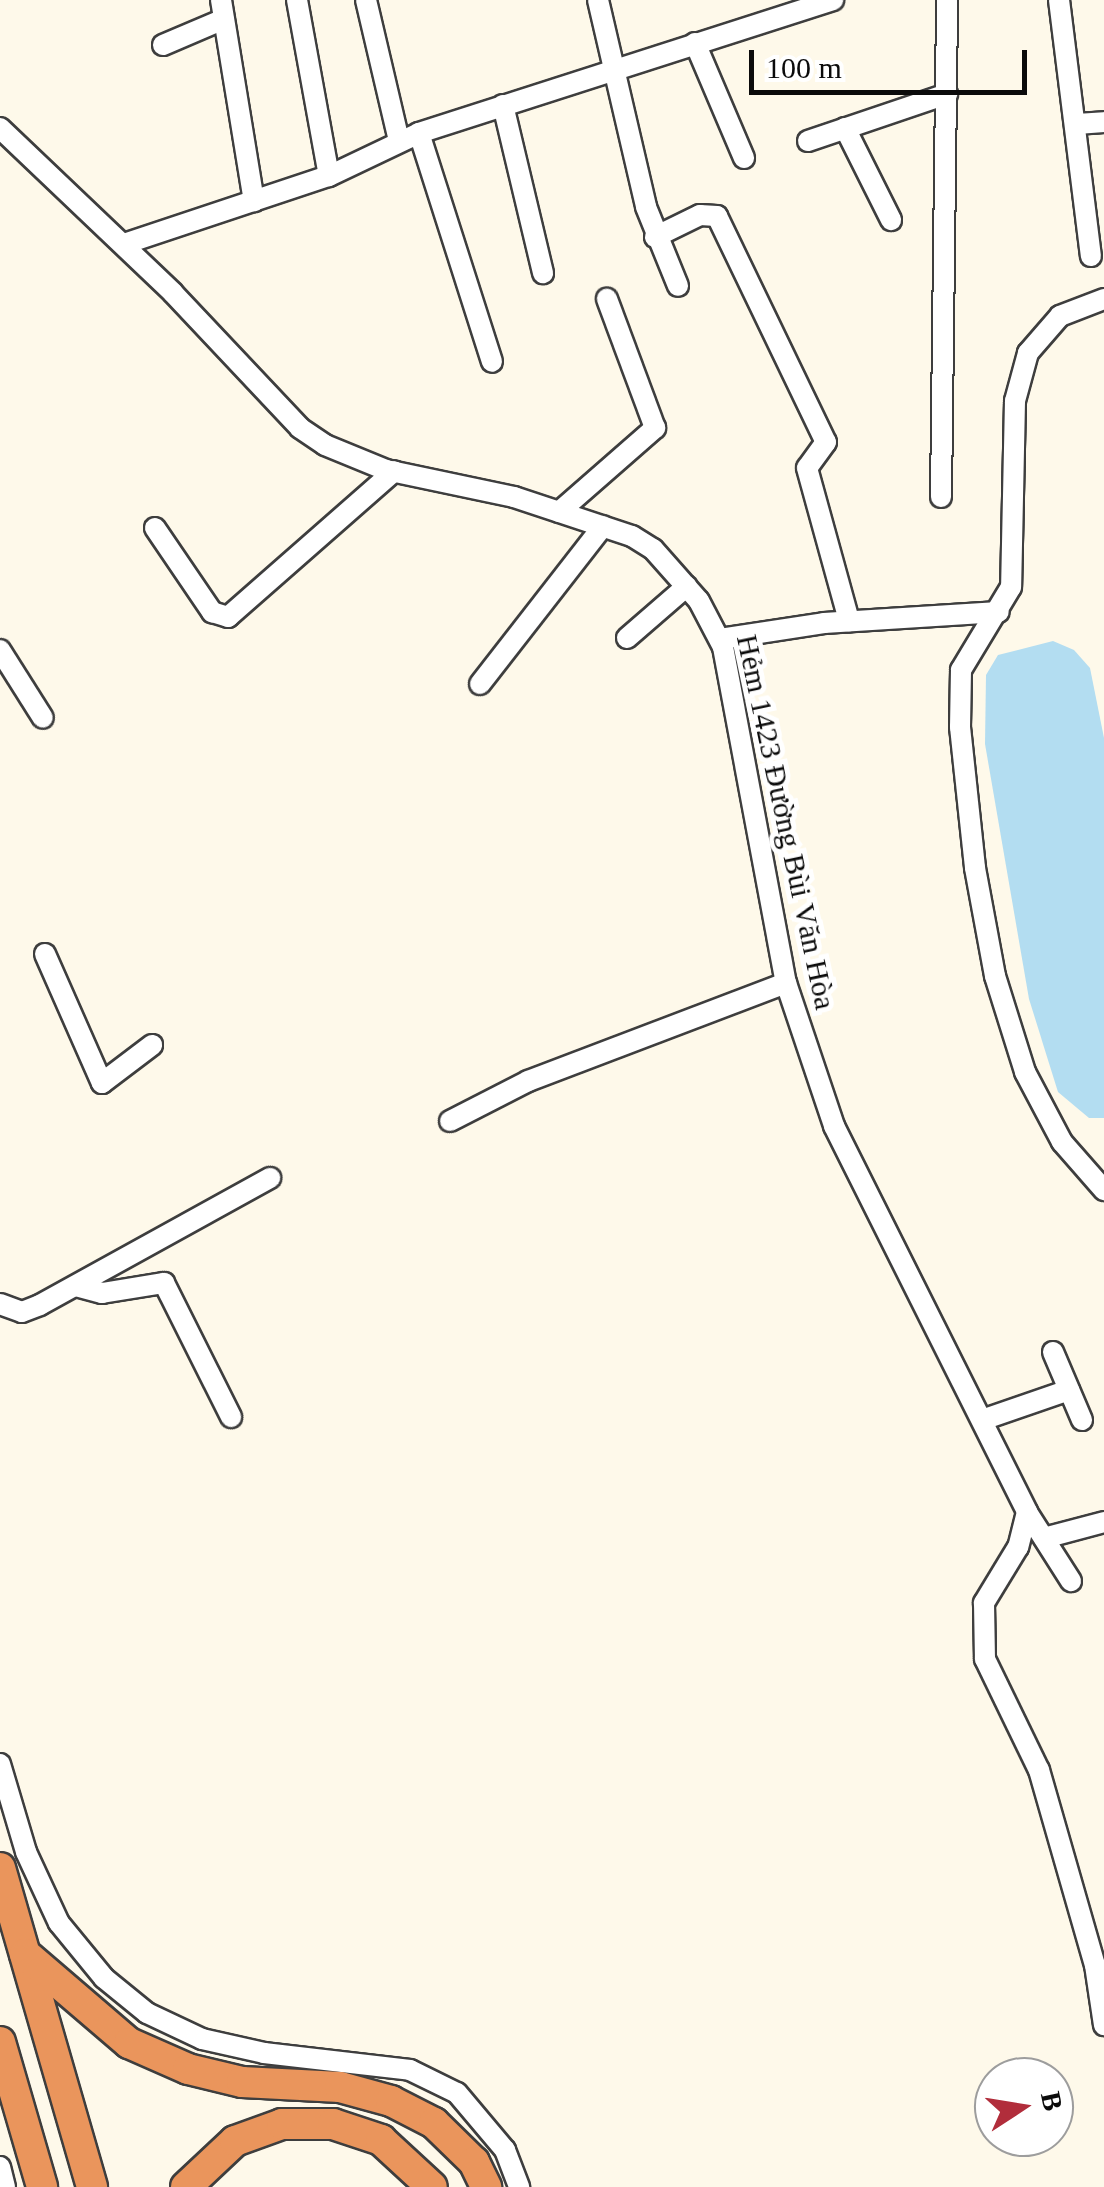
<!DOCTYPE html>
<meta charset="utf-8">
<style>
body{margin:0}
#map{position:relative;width:1104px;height:2187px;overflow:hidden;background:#fef9ea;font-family:Georgia,serif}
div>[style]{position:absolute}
.water>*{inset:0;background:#b3ddf1}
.roads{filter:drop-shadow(2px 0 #3e3e3e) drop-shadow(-2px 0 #3e3e3e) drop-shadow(0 2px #3e3e3e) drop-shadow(0 -2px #3e3e3e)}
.minor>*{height:20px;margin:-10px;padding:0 10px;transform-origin:10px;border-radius:10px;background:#fff}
.highway>*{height:30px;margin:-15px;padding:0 15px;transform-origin:15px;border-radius:15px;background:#ea955c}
span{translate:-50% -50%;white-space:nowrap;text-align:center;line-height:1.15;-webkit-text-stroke:10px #fff;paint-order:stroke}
.street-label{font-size:30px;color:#0b0b0b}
.north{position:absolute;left:974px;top:2057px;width:100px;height:100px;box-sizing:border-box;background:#fff;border:2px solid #9d9d9d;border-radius:50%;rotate:78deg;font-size:28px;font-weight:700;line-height:40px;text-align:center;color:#0b0b0b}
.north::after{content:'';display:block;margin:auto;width:35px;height:45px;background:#b12d3b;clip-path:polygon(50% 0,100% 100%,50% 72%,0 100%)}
.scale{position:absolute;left:749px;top:50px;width:278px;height:45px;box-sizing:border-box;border:5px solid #0b0b0b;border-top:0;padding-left:12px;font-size:30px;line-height:35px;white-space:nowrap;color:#0b0b0b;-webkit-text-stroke:8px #fff;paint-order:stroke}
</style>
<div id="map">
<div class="water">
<i style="clip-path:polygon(1053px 641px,1074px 650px,1090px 668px,1104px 738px,1104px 1118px,1089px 1118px,1058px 1092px,1029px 999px,985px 744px,986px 675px,998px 655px)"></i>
</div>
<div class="roads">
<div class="minor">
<i style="left:221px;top:0;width:204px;rotate:80.7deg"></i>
<i style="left:297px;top:0;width:179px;rotate:79.7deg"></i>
<i style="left:366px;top:0;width:145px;rotate:76.8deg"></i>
<i style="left:598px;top:0;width:212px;rotate:76.9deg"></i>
<i style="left:646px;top:207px;width:85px;rotate:67.9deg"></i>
<i style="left:1059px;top:0;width:258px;rotate:82.9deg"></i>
<i style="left:695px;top:43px;width:125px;rotate:66.9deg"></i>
<i style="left:163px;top:45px;width:66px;rotate:-23.1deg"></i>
<i style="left:503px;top:105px;width:173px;rotate:76.6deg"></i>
<i style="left:1077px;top:124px;width:27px;rotate:-4deg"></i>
<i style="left:0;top:128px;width:239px;rotate:43.6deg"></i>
<i style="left:173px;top:293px;width:185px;rotate:46.7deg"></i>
<i style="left:300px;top:428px;width:30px;rotate:34deg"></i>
<i style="left:325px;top:445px;width:66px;rotate:22.3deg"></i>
<i style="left:386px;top:470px;width:131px;rotate:11.9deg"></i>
<i style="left:514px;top:497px;width:124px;rotate:18.3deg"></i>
<i style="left:632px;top:536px;width:25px;rotate:32deg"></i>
<i style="left:653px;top:549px;width:69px;rotate:48.5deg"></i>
<i style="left:699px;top:601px;width:52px;rotate:62.4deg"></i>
<i style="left:723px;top:647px;width:342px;rotate:79.4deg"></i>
<i style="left:786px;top:983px;width:151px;rotate:71.4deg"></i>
<i style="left:834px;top:1126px;width:432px;rotate:63.4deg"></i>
<i style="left:1027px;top:1512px;width:36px;rotate:104deg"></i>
<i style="left:1018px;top:1547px;width:66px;rotate:121.3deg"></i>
<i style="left:984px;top:1603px;width:56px;rotate:89deg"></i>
<i style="left:985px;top:1659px;width:123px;rotate:64.1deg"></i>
<i style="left:1039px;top:1770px;width:203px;rotate:74deg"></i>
<i style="left:1095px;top:1965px;width:61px;rotate:81.5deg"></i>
<i style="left:845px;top:128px;width:103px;rotate:63.4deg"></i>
<i style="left:419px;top:133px;width:240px;rotate:72.3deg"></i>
<i style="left:808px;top:141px;width:147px;rotate:-18.7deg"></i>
<i style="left:655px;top:237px;width:50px;rotate:-26.1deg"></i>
<i style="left:700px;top:215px;width:17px;rotate:3deg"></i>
<i style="left:717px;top:216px;width:251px;rotate:64.3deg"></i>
<i style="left:826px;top:442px;width:32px;rotate:126deg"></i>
<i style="left:807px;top:468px;width:159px;rotate:74.6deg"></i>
<i style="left:124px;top:244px;width:216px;rotate:-18.4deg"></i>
<i style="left:329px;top:176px;width:100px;rotate:-25.5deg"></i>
<i style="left:419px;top:133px;width:435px;rotate:-17.8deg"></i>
<i style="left:1104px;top:299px;width:47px;rotate:158.9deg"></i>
<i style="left:1060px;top:316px;width:49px;rotate:130.9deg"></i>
<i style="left:1028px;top:353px;width:50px;rotate:105.2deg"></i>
<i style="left:1015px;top:401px;width:186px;rotate:91.2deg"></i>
<i style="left:1011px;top:587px;width:97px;rotate:121.1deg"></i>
<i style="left:961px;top:670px;width:57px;rotate:91deg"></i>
<i style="left:960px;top:727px;width:142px;rotate:83.9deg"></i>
<i style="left:975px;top:868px;width:110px;rotate:79.5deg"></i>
<i style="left:995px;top:976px;width:101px;rotate:72.6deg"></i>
<i style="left:1025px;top:1072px;width:79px;rotate:62.1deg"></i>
<i style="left:1062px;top:1142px;width:64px;rotate:48.8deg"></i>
<i style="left:941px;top:497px;width:497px;rotate:-89.3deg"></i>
<i style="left:559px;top:512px;width:128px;rotate:-41.2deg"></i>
<i style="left:655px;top:428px;width:138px;rotate:-110.4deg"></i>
<i style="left:155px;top:528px;width:102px;rotate:55.8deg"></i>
<i style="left:212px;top:612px;width:17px;rotate:17deg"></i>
<i style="left:228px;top:617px;width:221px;rotate:-41.3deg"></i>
<i style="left:627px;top:638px;width:79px;rotate:-40.9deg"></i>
<i style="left:720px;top:639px;width:105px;rotate:-8.7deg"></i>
<i style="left:824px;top:623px;width:175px;rotate:-3.6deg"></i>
<i style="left:0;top:650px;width:80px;rotate:57.7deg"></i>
<i style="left:480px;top:684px;width:200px;rotate:-52.1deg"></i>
<i style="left:45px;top:954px;width:141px;rotate:66.2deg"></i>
<i style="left:102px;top:1083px;width:63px;rotate:-37.2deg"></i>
<i style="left:450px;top:1121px;width:88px;rotate:-27.1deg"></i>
<i style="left:528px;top:1081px;width:276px;rotate:-20.8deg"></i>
<i style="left:76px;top:1286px;width:27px;rotate:15deg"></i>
<i style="left:102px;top:1293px;width:63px;rotate:-9.2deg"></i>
<i style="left:164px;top:1283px;width:150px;rotate:63.4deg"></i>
<i style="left:0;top:1304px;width:23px;rotate:20deg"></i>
<i style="left:22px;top:1312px;width:19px;rotate:-21deg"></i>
<i style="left:40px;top:1305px;width:263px;rotate:-28.9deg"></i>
<i style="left:1053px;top:1352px;width:74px;rotate:66.9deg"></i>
<i style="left:982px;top:1420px;width:92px;rotate:-19deg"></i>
<i style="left:1027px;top:1512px;width:82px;rotate:57.5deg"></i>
<i style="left:1044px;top:1538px;width:62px;rotate:-14.9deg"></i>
<i style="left:0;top:1764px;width:92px;rotate:73.5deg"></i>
<i style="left:26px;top:1852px;width:78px;rotate:65.1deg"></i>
<i style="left:59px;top:1923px;width:71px;rotate:50.7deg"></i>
<i style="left:104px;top:1978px;width:55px;rotate:39.1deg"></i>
<i style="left:147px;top:2013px;width:61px;rotate:25.3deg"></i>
<i style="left:202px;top:2039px;width:64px;rotate:12.7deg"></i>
<i style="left:264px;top:2053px;width:147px;rotate:6.6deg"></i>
<i style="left:410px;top:2070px;width:52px;rotate:26.1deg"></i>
<i style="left:457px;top:2093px;width:75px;rotate:49.9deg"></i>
<i style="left:505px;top:2150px;width:40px;rotate:69deg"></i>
<i style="left:0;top:2167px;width:21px;rotate:76deg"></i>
</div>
<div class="highway">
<i style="left:0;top:1868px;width:332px;rotate:73.9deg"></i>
<i style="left:25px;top:1954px;width:137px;rotate:40.6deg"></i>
<i style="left:129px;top:2043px;width:64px;rotate:23.8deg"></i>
<i style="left:188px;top:2069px;width:56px;rotate:13.5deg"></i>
<i style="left:242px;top:2082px;width:98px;rotate:2.9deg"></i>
<i style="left:340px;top:2087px;width:53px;rotate:15.4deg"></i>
<i style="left:391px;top:2101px;width:48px;rotate:27.1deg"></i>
<i style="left:434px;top:2123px;width:56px;rotate:44.3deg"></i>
<i style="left:474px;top:2162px;width:28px;rotate:64deg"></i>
<i style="left:0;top:2042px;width:151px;rotate:73.8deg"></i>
<i style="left:186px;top:2187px;width:67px;rotate:-43.2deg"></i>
<i style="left:235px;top:2141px;width:50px;rotate:-19.9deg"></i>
<i style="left:282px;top:2124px;width:51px"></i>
<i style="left:333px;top:2124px;width:51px;rotate:18.4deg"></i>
<i style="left:381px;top:2140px;width:69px;rotate:42.7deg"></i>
</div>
</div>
<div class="street-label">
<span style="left:786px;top:822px;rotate:78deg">Hẻm 1423 Đường Bùi Văn Hòa</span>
</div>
<div class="north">B</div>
<div class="scale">100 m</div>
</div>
